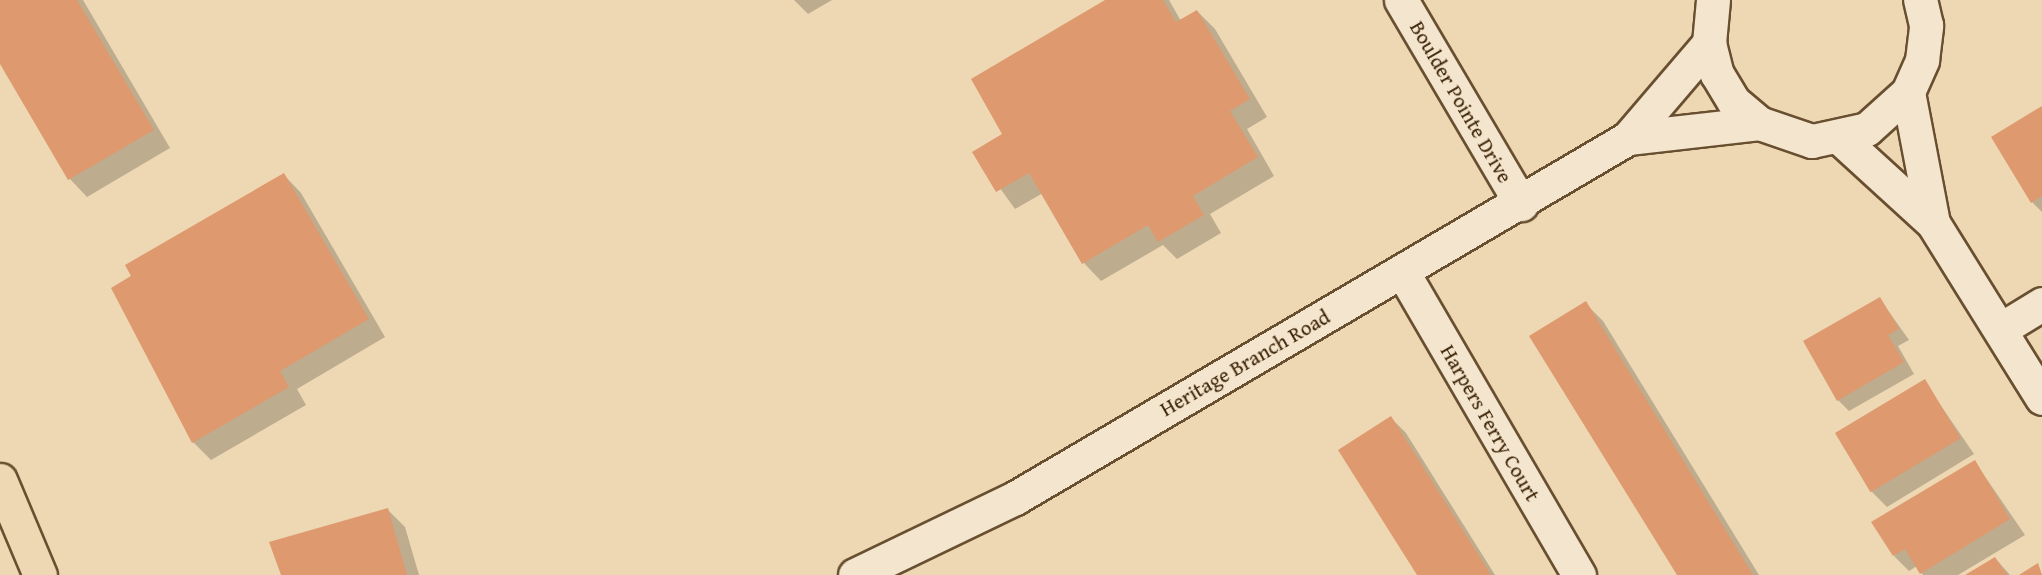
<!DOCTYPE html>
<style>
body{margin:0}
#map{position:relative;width:2042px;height:575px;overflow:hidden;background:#eed7b3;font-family:"Gentium Book Plus",serif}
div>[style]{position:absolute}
.shadow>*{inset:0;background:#0003}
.building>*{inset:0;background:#de996e;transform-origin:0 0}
.roads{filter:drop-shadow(2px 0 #684f30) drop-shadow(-2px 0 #684f30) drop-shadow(0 2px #684f30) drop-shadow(0 -2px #684f30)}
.street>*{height:33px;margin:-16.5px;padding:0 16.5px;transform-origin:16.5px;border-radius:16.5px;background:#f4e5ce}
.primary>*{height:33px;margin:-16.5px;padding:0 16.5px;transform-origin:16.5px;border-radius:16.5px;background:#eed7b3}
span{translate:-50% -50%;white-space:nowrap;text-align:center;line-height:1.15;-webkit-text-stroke:5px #f4e5ce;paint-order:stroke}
.street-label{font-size:21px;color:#3b2204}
</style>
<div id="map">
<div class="shadow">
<i style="clip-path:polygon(0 0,83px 0,170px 148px,87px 197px,70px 179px,0 61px)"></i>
<i style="clip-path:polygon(794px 0,832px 0,808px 14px)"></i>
<i style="clip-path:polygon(1107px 0,1169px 0,1181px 21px,1197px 11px,1215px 29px,1267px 117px,1247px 129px,1274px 176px,1210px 214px,1221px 233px,1177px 259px,1163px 245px,1101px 281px,1084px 263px,1043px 193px,1015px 209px,974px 152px,1004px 134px)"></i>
<i style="clip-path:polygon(2042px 108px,2042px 212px,2032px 202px)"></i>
<i style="clip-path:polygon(284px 175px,301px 193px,385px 337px,297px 389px,306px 405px,211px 460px,193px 442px,113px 288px)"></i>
<i style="clip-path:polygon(1880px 299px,1909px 340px,1898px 346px,1914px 374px,1849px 411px,1838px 400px)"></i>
<i style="clip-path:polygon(1585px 303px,1603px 321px,1759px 575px,1678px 575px)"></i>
<i style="clip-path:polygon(1924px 381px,1974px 454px,1887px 507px,1872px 492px)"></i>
<i style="clip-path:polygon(1391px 418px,1406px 433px,1495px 575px,1418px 575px)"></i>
<i style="clip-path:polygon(1975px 462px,2025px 535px,1958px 575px,1923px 575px,1917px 566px,1909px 571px,1894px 556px)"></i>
<i style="clip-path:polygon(387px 509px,405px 527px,419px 575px,282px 575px)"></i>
<i style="clip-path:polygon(1995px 558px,2010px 575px,1968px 575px)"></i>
</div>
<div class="building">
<i style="clip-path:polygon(0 0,77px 0,154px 130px,68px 180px,0 64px)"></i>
<i style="clip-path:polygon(1105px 0,1163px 0,1176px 22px,1197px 10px,1250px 99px,1230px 111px,1258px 157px,1193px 196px,1204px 215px,1158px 242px,1148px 225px,1082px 264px,1029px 173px,996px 192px,972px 152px,1002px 134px,971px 79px)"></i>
<i style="clip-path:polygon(2042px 106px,2042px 196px,2031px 203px,1991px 137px)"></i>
<i style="clip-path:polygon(284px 173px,369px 319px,280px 371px,289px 387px,192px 443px,111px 288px,131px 276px,125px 265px)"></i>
<i style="clip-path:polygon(1880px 297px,1899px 329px,1888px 335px,1904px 362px,1837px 401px,1803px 341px)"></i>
<i style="clip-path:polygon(1586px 301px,1753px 575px,1677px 575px,1529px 336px)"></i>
<i style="left:1925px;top:379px;width:69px;height:105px;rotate:59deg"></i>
<i style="clip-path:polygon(1391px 416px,1491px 575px,1417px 575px,1338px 450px)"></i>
<i style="clip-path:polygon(1975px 460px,2010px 519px,1920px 574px,1905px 549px,1893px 556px,1871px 522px)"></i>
<i style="clip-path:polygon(388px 508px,407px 575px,281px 575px,269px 542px)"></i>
<i style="clip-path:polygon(1995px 557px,2007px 575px,1965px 575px)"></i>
<i style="clip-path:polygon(2038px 563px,2042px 575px,2019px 575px)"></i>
</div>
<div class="roads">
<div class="street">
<i style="left:1401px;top:0;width:237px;rotate:59.5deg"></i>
<i style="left:1713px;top:0;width:43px;rotate:95.3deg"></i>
<i style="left:1709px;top:43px;width:32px;rotate:76deg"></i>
<i style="left:1717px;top:74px;width:33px;rotate:59deg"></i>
<i style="left:1734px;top:102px;width:33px;rotate:40deg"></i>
<i style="left:1759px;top:123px;width:56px;rotate:18.8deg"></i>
<i style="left:1812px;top:141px;width:56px;rotate:-12.3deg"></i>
<i style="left:1867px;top:129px;width:55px;rotate:-42.1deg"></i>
<i style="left:1908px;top:92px;width:35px;rotate:-66deg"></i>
<i style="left:1922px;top:60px;width:35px;rotate:-83deg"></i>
<i style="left:1926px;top:25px;width:26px;rotate:-103deg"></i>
<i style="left:1908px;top:92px;width:133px;rotate:79.2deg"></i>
<i style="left:1628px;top:138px;width:132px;rotate:-6.5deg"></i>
<i style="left:1840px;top:138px;width:126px;rotate:42.4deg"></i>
<i style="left:1933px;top:223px;width:206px;rotate:58.1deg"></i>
<i style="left:1402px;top:271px;width:352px;rotate:59.8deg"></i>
<i style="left:2001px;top:329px;width:48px;rotate:-31.4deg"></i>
<i style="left:855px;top:575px;width:178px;rotate:-25.7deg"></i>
<i style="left:1015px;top:498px;width:711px;rotate:-30.42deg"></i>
<i style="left:1628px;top:138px;width:125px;rotate:-49.5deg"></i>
</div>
<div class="primary">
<i style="left:0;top:480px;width:103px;rotate:67.2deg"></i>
</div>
</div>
<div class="street-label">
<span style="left:1461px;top:102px;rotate:60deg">Boulder Pointe Drive</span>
<span style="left:1245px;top:363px;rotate:-30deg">Heritage Branch Road</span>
<span style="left:1490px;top:423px;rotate:60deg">Harpers Ferry Court</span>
</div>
</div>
